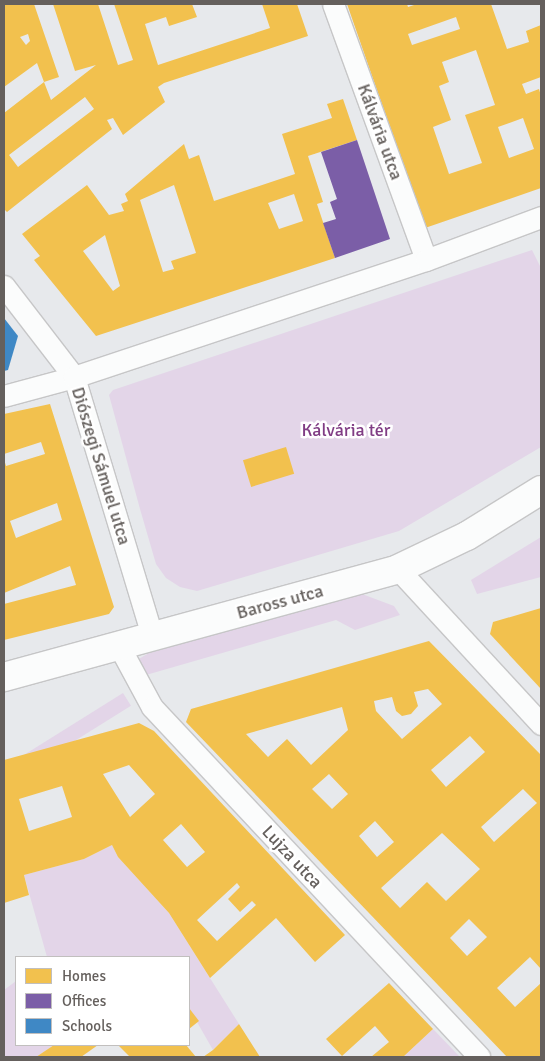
<!DOCTYPE html>
<meta charset="utf-8">
<style>
body{margin:0}
#map{position:relative;width:545px;height:1061px;overflow:hidden;background:#e7e9ec;font-family:Signika,sans-serif}
div>[style]{position:absolute}
.green>*{inset:0;background:#e3d5e8;transform-origin:0 0}
.homes>*{inset:0;background:#f2c14e;transform-origin:0 0}
.offices>*{inset:0;background:#7b5ea7}
.schools>*{inset:0;background:#3f88c5}
.roads{filter:drop-shadow(1px 0 #c6c6c7) drop-shadow(-1px 0 #c6c6c7) drop-shadow(0 1px #c6c6c7) drop-shadow(0 -1px #c6c6c7)}
.street>*{height:21px;margin:-10.5px;padding:0 10.5px;transform-origin:10.5px;border-radius:10.5px;background:#fbfcfc}
.secondary>*{height:28px;margin:-14px;padding:0 14px;transform-origin:14px;border-radius:14px;background:#fbfcfc}
span{translate:-50% -50%;white-space:nowrap;text-align:center;line-height:1.15;-webkit-text-stroke:5px #fff;paint-order:stroke}
.street-label{font-size:18px;color:#65605d}
.park-label{font-size:18px;color:#803d84}
.frame{position:absolute;inset:0;border:5px solid #65605d;pointer-events:none}
.legend{position:absolute;left:15px;top:956px;width:175px;height:90px;box-sizing:border-box;background:#fff;border:1px solid #c1bfbe;margin:0;padding:6px 9px;list-style:none;font-size:15px;color:#65605d}
.legend li{display:flex;align-items:center;gap:10px;height:25px}
.legend b{width:25px;border:1px solid #c1bfbe}
</style>
<div id="map">
<div class="green">
<i style="clip-path:polygon(532px 250px,541px 268px,541px 447px,399px 531px,197px 591px,180px 587px,166px 578px,156px 564px,140px 509px,109px 395px,113px 390px)"></i>
<i style="clip-path:polygon(541px 537px,541px 577px,477px 594px,471px 580px)"></i>
<i style="clip-path:polygon(362px 594px,394px 606px,400px 615px,355px 630px,336px 620px,146px 675px,137px 660px,149px 653px)"></i>
<i style="left:123px;top:693px;width:15px;height:123px;rotate:58deg"></i>
<i style="clip-path:polygon(112px 845px,118px 857px,169px 913px,239px 1024px,213px 1050px,189px 1008px,189px 957px,47px 957px,24px 875px,84px 859px)"></i>
<i style="clip-path:polygon(16px 981px,16px 1045px,54px 1045px,36px 1057px,4px 1057px,4px 990px)"></i>
<i style="clip-path:polygon(433px 1029px,460px 1057px,403px 1057px)"></i>
</div>
<div class="homes">
<i style="clip-path:polygon(evenodd,4px 4px,34px 4px,59px 77px,44px 82px,51px 100px,96px 65px,75px 71px,53px 4px,98px 4px,118px 65px,133px 60px,114px 4px,192px 4px,197px 17px,169px 26px,166px 17px,145px 24px,158px 65px,270px 28px,262px 4px,297px 4px,308px 36px,164px 83px,158px 87px,165px 102px,123px 135px,113px 118px,107px 120px,112px 129px,7px 212px,4px 209px,4px 113px,44px 82px,37px 63px,4px 87px,4px 4px,28px 34px,30px 41px,26px 45px,20px 37px,28px 34px,4px 4px,85px 97px,94px 109px,18px 167px,9px 155px,85px 97px)"></i>
<i style="clip-path:polygon(evenodd,347px 4px,407px 4px,408px 7px,417px 4px,491px 4px,507px 49px,529px 42px,526px 31px,541px 25px,541px 77px,522px 84px,526px 94px,539px 89px,541px 96px,541px 188px,425px 228px,347px 4px,456px 17px,460px 29px,412px 45px,408px 34px,456px 17px,347px 4px,476px 50px,495px 105px,465px 115px,482px 163px,449px 174px,433px 127px,451px 120px,439px 86px,449px 82px,442px 62px,476px 50px,347px 4px,523px 118px,534px 149px,509px 158px,498px 127px,523px 118px)"></i>
<i style="clip-path:polygon(evenodd,343px 99px,357px 140px,308px 156px,323px 202px,317px 204px,335px 258px,96px 336px,34px 260px,40px 256px,22px 234px,87px 185px,109px 215px,124px 211px,121px 204px,128px 201px,125px 194px,184px 144px,189px 159px,199px 155px,214px 201px,295px 174px,282px 134px,332px 118px,327px 104px,343px 99px,174px 185px,196px 253px,171px 261px,174px 269px,163px 272px,140px 200px,174px 185px,343px 99px,294px 194px,303px 221px,279px 229px,268px 203px,294px 194px,343px 99px,105px 235px,120px 286px,113px 291px,83px 251px,105px 235px)"></i>
<i style="clip-path:polygon(evenodd,50px 404px,114px 607px,109px 614px,4px 640px,4px 604px,76px 585px,70px 566px,4px 593px,4px 459px,6px 466px,45px 454px,41px 442px,4px 454px,4px 414px,50px 404px,57px 503px,62px 520px,16px 538px,10px 521px,57px 503px)"></i>
<i style="left:286px;top:447px;width:28px;height:45px;rotate:73deg"></i>
<i style="clip-path:polygon(541px 608px,541px 689px,490px 634px,493px 622px)"></i>
<i style="clip-path:polygon(evenodd,429px 641px,541px 755px,541px 969px,530px 957px,497px 988px,515px 1007px,541px 983px,541px 1057px,507px 1057px,186px 722px,191px 709px,429px 641px,428px 689px,442px 704px,402px 739px,376px 711px,374px 701px,392px 697px,396px 711px,402px 716px,411px 714px,418px 706px,414px 692px,428px 689px,429px 641px,342px 707px,348px 730px,311px 765px,287px 739px,268px 757px,246px 734px,342px 707px,429px 641px,470px 736px,485px 752px,446px 787px,431px 770px,470px 736px,429px 641px,329px 774px,348px 794px,332px 809px,312px 789px,329px 774px,429px 641px,523px 789px,537px 803px,494px 842px,481px 827px,523px 789px,429px 641px,375px 821px,394px 842px,377px 857px,359px 836px,375px 821px,429px 641px,442px 833px,480px 869px,446px 901px,427px 882px,400px 908px,381px 888px,442px 833px,429px 641px,469px 919px,487px 937px,467px 956px,450px 938px,469px 919px)"></i>
<i style="clip-path:polygon(evenodd,139px 723px,154px 731px,345px 935px,315px 962px,276px 918px,210px 978px,169px 913px,118px 857px,112px 845px,84px 859px,24px 875px,29px 895px,4px 903px,4px 760px,139px 723px,129px 765px,155px 794px,130px 817px,103px 774px,129px 765px,139px 723px,62px 786px,72px 817px,29px 831px,19px 799px,62px 786px,139px 723px,181px 824px,205px 852px,187px 867px,163px 840px,181px 824px,139px 723px,237px 883px,240px 887px,228px 899px,240px 912px,252px 901px,256px 905px,217px 941px,197px 920px,237px 883px)"></i>
<i style="clip-path:polygon(389px 983px,433px 1029px,403px 1057px,371px 1057px,389px 1042px,375px 1026px,342px 1056px,326px 1039px)"></i>
<i style="clip-path:polygon(189px 1008px,199px 1021px,189px 1029px)"></i>
<i style="clip-path:polygon(239px 1024px,260px 1057px,203px 1057px,213px 1050px)"></i>
<i style="clip-path:polygon(54px 1045px,98px 1045px,81px 1057px,36px 1057px)"></i>
<i style="clip-path:polygon(118px 1045px,186px 1045px,196px 1057px,130px 1057px)"></i>
</div>
<div class="offices">
<i style="clip-path:polygon(357px 140px,390px 239px,335px 258px,323px 223px,336px 219px,330px 202px,337px 199px,321px 152px)"></i>
</div>
<div class="schools">
<i style="clip-path:polygon(4px 318px,18px 336px,8px 370px,4px 371px)"></i>
</div>
<div class="roads">
<div class="street">
<i style="left:333px;top:4px;width:272px;rotate:70deg"></i>
<i style="left:4px;top:286px;width:115px;rotate:52.4deg"></i>
<i style="left:74px;top:377px;width:270px;rotate:73.2deg"></i>
<i style="left:4px;top:396px;width:73px;rotate:-15.2deg"></i>
<i style="left:74px;top:377px;width:371px;rotate:-18.4deg"></i>
<i style="left:426px;top:260px;width:123px;rotate:-20.5deg"></i>
<i style="left:398px;top:569px;width:211px;rotate:47.3deg"></i>
<i style="left:119px;top:646px;width:69px;rotate:61.6deg"></i>
<i style="left:152px;top:707px;width:479px;rotate:46.9deg"></i>
</div>
<div class="secondary">
<i style="left:4px;top:677px;width:409px;rotate:-15.3deg"></i>
<i style="left:398px;top:569px;width:76px;rotate:-25.6deg"></i>
<i style="left:467px;top:536px;width:87px;rotate:-31.9deg"></i>
</div>
</div>
<div class="street-label">
<span style="left:380px;top:132px;rotate:70deg">Kálvária utca</span>
<span style="left:101px;top:466px;rotate:73deg">Diószegi Sámuel utca</span>
<span style="left:280px;top:602px;rotate:-15deg">Baross utca</span>
<span style="left:292px;top:857px;rotate:47deg">Lujza utca</span>
</div>
<div class="park-label">
<span style="left:346px;top:430px">Kálvária tér</span>
</div>
<div class="frame"></div>
<ul class="legend">
<li><b style="height:14px;background:#f2c14e"></b>Homes</li>
<li><b style="height:14px;background:#7b5ea7"></b>Offices</li>
<li><b style="height:14px;background:#3f88c5"></b>Schools</li>
</ul>
</div>
